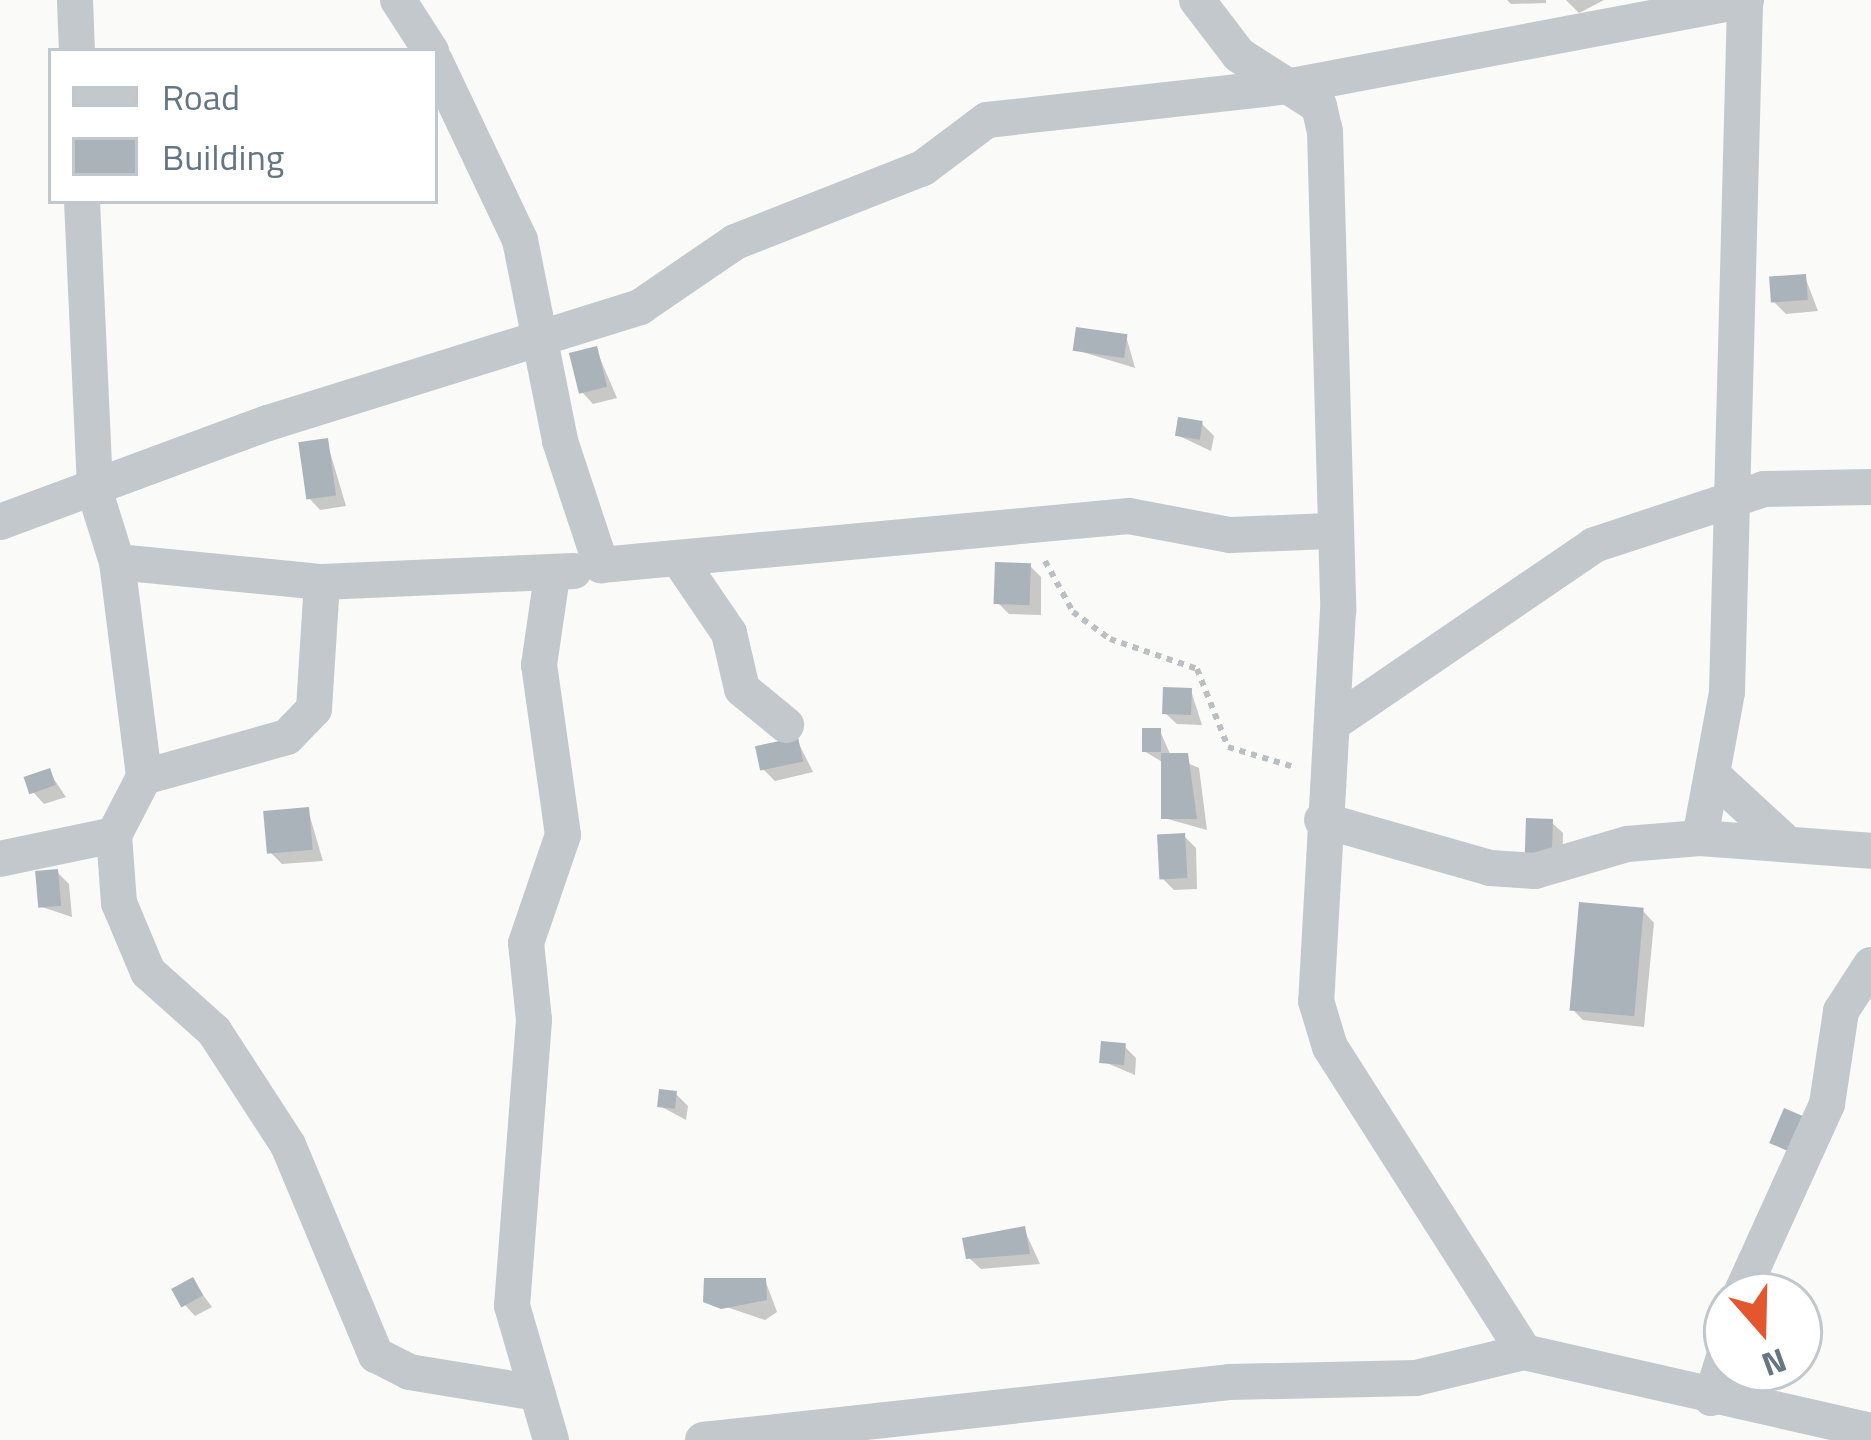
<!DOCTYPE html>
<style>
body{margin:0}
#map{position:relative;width:1871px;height:1440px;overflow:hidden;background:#fafaf8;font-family:"Titillium Web",sans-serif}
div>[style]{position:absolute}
.shadow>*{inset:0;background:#0003}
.building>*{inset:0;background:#aab3b9;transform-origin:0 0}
.path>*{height:6px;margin-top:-3px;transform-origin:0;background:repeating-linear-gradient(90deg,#bbbfc2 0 6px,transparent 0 12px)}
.minor>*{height:36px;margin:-18px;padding:0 18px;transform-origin:18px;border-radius:18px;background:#c3c8cc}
span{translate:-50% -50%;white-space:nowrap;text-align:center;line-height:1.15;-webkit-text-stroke:12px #fff;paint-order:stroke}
.legend{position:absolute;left:48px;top:48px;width:390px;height:156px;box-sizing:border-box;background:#fff;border:3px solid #c1c8cd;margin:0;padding:15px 21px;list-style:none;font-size:36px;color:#657683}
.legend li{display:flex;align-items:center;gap:24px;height:60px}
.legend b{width:60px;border:3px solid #c1c8cd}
.north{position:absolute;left:1703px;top:1272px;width:120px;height:120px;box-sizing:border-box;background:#fff;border:3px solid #c1c8cd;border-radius:50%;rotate:160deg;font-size:33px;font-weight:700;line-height:48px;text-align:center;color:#657683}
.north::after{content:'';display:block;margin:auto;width:42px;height:54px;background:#e4572e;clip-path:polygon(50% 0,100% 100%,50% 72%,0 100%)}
</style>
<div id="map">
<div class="shadow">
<i style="clip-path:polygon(1507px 0,1546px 0,1546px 3px,1511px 4px)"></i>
<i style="clip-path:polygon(1604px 0,1579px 13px,1566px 0)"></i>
<i style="clip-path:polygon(1805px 277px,1818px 311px,1786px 314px,1774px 302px)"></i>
<i style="clip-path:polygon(1126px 336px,1135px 368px,1076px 350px)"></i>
<i style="clip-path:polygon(596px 349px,617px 398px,593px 404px,582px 392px)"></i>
<i style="clip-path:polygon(1202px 424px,1214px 436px,1211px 451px,1177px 435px)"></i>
<i style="clip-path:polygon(327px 442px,346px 506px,320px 510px,309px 498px)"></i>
<i style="clip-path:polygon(1030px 566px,1041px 577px,1041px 615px,1009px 614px,997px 602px)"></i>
<i style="clip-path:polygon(1191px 691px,1202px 725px,1177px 724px,1165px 713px)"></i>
<i style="clip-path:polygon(1160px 731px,1171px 756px,1199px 768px,1207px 830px,1164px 818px,1164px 763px,1144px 751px)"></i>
<i style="clip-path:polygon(797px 740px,813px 772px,775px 781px,763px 769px)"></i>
<i style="clip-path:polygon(49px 772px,66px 797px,44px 804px,33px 792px)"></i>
<i style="clip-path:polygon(308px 810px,323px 861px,282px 864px,270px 852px)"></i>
<i style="clip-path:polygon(1551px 822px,1563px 833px,1562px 872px,1527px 859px)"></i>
<i style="clip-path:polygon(1184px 836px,1196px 848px,1197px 889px,1174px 890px,1162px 878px)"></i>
<i style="clip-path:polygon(57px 872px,69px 884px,72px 917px,42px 907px)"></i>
<i style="clip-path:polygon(1643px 911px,1654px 923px,1644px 1027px,1583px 1020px,1571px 1008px)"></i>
<i style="clip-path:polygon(1124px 1046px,1136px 1058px,1135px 1075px,1102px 1061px)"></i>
<i style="clip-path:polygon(676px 1094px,688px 1106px,686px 1120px,660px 1106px)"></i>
<i style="clip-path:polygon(1024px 1229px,1040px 1264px,981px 1269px,969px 1258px)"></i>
<i style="clip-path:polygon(192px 1280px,212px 1307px,195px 1316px,184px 1304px)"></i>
<i style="clip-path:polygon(765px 1280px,777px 1312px,765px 1320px,706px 1300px)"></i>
</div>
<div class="building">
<i style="left:1806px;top:274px;width:26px;height:37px;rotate:86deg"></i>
<i style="left:1076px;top:327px;width:52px;height:24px;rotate:8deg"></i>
<i style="left:597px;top:346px;width:42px;height:29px;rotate:76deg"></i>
<i style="left:1178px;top:417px;width:25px;height:19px;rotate:9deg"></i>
<i style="left:328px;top:438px;width:58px;height:30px;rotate:82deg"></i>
<i style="left:995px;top:562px;width:36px;height:42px;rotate:2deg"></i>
<i style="left:1163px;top:687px;width:29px;height:27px;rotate:2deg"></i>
<i style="left:1142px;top:728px;width:19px;height:24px"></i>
<i style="left:798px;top:737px;width:25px;height:44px;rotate:78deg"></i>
<i style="clip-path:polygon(1161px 753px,1188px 753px,1197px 819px,1161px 819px)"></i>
<i style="left:50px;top:768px;width:18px;height:28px;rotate:71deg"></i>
<i style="left:309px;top:807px;width:43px;height:46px;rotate:85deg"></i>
<i style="left:1526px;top:818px;width:27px;height:42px;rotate:2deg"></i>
<i style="left:1185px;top:833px;width:45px;height:28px;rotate:87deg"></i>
<i style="left:58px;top:869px;width:37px;height:23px;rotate:85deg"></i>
<i style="left:1579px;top:902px;width:65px;height:109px;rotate:5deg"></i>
<i style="left:1101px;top:1041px;width:25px;height:22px;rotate:5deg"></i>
<i style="left:659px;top:1089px;width:18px;height:18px;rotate:6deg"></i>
<i style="left:1784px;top:1108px;width:21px;height:38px;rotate:23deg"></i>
<i style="clip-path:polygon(1025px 1226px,1030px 1254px,966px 1259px,962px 1238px)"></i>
<i style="left:193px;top:1277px;width:21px;height:25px;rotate:61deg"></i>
<i style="clip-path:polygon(704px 1278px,766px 1278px,767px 1300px,721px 1309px,703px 1302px)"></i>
</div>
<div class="path">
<i style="left:1045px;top:561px;width:58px;rotate:61.2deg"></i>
<i style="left:1073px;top:612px;width:46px;rotate:36.1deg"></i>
<i style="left:1110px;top:639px;width:92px;rotate:19deg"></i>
<i style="left:1197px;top:669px;width:84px;rotate:68.3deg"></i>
<i style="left:1228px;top:747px;width:66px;rotate:16.8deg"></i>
</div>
<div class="minor">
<i style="left:75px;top:0;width:51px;rotate:87.8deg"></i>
<i style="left:398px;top:0;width:61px;rotate:57.1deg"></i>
<i style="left:1197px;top:0;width:69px;rotate:52.6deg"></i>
<i style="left:1239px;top:55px;width:95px;rotate:32.5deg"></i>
<i style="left:1319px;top:106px;width:26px;rotate:77deg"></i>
<i style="left:1325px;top:131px;width:480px;rotate:88.4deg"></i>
<i style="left:1338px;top:611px;width:391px;rotate:93.2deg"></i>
<i style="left:1316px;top:1001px;width:48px;rotate:73.1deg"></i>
<i style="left:1330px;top:1047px;width:361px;rotate:57.5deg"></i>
<i style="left:1524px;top:1352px;width:356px;rotate:12.8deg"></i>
<i style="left:435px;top:61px;width:198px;rotate:64.6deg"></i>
<i style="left:520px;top:240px;width:205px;rotate:78.7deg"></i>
<i style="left:560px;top:441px;width:131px;rotate:71.7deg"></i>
<i style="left:601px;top:565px;width:530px;rotate:-5.3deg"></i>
<i style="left:1129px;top:516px;width:103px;rotate:10.7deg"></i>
<i style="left:1230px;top:535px;width:100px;rotate:-2.3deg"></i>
<i style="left:82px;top:201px;width:291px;rotate:87.4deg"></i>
<i style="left:95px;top:492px;width:73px;rotate:72.6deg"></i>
<i style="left:117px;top:562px;width:206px;rotate:5.6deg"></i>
<i style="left:0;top:522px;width:286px;rotate:-20.3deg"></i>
<i style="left:268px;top:423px;width:390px;rotate:-17.3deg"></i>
<i style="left:640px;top:307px;width:115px;rotate:-34.4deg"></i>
<i style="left:735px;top:242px;width:202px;rotate:-21.5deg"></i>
<i style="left:923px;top:168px;width:80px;rotate:-36.9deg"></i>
<i style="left:987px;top:120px;width:312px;rotate:-6.4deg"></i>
<i style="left:1297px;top:85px;width:457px;rotate:-10.7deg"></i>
<i style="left:680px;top:561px;width:87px;rotate:55.8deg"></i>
<i style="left:729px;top:633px;width:57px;rotate:76.9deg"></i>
<i style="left:742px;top:689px;width:57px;rotate:39.3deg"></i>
<i style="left:117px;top:562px;width:217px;rotate:82.8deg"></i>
<i style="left:144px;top:777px;width:65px;rotate:117.3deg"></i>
<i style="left:114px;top:835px;width:68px;rotate:85.8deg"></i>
<i style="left:119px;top:903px;width:75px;rotate:67.2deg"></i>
<i style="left:148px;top:972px;width:89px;rotate:41.8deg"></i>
<i style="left:214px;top:1031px;width:136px;rotate:57deg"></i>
<i style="left:288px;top:1145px;width:228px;rotate:67.3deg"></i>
<i style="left:376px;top:1355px;width:37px;rotate:27deg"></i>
<i style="left:409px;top:1372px;width:130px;rotate:9.3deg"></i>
<i style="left:1332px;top:724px;width:317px;rotate:-34.3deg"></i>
<i style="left:1594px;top:545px;width:179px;rotate:-18.2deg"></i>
<i style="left:1764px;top:489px;width:107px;rotate:-1.1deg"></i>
<i style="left:144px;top:777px;width:148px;rotate:-15.6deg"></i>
<i style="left:287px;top:737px;width:39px;rotate:-46deg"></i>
<i style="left:314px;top:709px;width:127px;rotate:-86.4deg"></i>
<i style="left:322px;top:582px;width:252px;rotate:-2.5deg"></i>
<i style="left:1718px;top:780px;width:87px;rotate:42.7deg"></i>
<i style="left:1322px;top:820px;width:175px;rotate:15.9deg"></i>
<i style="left:1490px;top:868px;width:45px;rotate:3.8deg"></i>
<i style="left:1535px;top:871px;width:96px;rotate:-16.4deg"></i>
<i style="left:1627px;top:844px;width:73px;rotate:-4.7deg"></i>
<i style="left:1700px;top:838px;width:171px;rotate:4.3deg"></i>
<i style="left:1700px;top:838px;width:148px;rotate:-79.5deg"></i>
<i style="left:1727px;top:692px;width:689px;rotate:-88.5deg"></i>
<i style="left:0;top:859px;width:116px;rotate:-11.9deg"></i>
<i style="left:1740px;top:1296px;width:211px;rotate:-65.6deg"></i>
<i style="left:1827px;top:1104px;width:94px;rotate:-81.4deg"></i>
<i style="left:1841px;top:1011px;width:55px;rotate:-56.9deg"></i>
<i style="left:1711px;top:1398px;width:52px;rotate:-72.3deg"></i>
<i style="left:551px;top:1440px;width:140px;rotate:-106.2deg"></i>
<i style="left:512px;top:1306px;width:287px;rotate:-85.6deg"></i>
<i style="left:534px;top:1020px;width:77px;rotate:-95.9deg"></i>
<i style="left:526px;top:943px;width:114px;rotate:-71.1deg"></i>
<i style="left:563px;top:835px;width:172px;rotate:-98deg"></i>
<i style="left:539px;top:665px;width:90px;rotate:-81.7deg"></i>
<i style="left:703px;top:1440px;width:529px;rotate:-6.29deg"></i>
<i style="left:1229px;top:1382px;width:187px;rotate:-1.2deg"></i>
<i style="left:1416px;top:1378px;width:111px;rotate:-13.5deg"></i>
</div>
<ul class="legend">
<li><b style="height:15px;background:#c3c8cc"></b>Road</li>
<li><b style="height:33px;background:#aab3b9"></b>Building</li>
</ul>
<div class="north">N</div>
</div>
